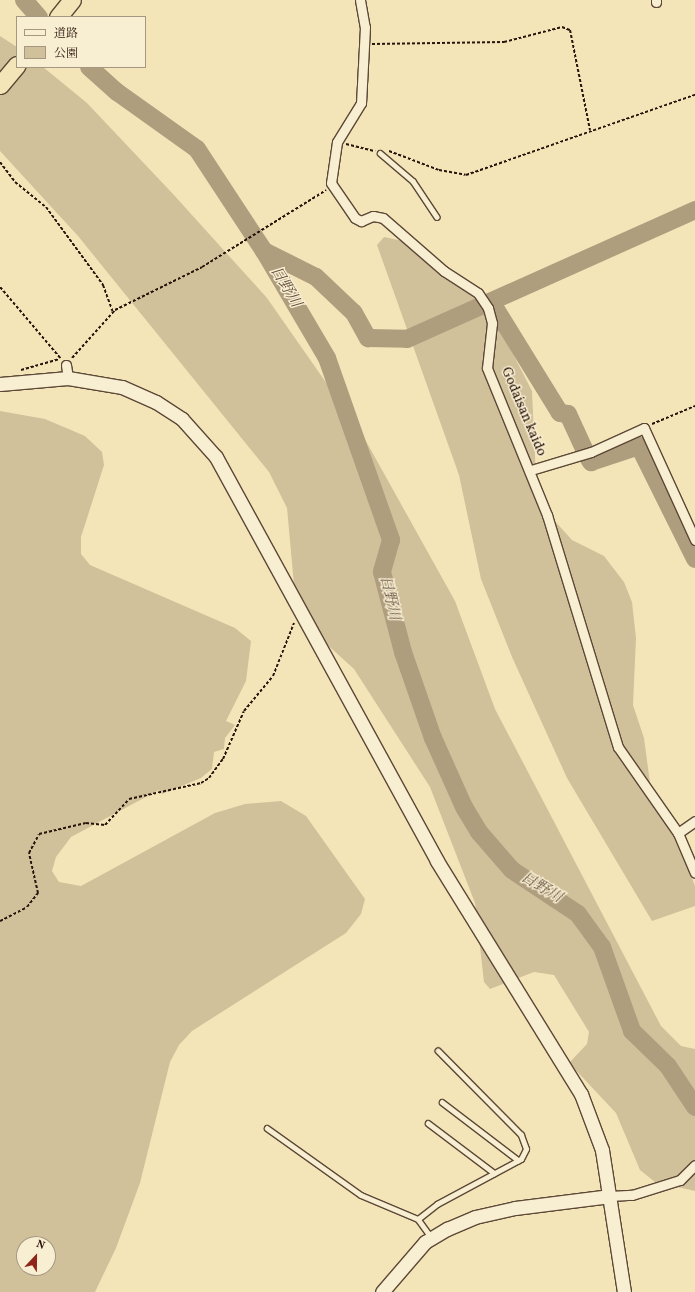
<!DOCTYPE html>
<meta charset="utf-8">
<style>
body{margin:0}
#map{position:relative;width:695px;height:1292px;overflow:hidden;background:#f4e5b9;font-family:Vollkorn,"Noto Serif JP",serif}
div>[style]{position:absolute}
.green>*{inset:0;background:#d1c19b}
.river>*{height:18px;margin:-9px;padding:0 9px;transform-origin:9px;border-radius:9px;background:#af9e7e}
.path>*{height:2px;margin-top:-1px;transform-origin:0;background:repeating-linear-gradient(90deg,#29140b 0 3px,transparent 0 5px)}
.roads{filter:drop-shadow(1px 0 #5c4836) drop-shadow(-1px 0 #5c4836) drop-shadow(0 1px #5c4836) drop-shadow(0 -1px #5c4836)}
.lane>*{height:4.5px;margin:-2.25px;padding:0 2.25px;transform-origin:2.25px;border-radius:2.25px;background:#f8eed2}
.street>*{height:9px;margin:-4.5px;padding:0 4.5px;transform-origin:4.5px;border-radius:4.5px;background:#f8eed2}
.secondary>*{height:13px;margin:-6.5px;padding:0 6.5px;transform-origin:6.5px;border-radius:6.5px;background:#f8eed2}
.highway>*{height:17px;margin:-8.5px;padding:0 8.5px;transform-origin:8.5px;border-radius:8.5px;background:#f4e5b9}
span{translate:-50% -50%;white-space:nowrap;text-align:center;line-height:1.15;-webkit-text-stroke:3px #f8eed2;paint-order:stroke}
.street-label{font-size:14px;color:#29140b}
.water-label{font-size:15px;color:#5f4b39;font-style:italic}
.legend{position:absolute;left:16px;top:16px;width:130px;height:52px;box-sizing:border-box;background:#f8eed2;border:1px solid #a59782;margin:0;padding:5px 7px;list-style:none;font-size:12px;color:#29140b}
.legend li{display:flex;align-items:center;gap:8px;height:20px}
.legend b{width:20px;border:1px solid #a59782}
.north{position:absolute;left:16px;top:1236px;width:40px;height:40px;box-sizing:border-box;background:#f8eed2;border:1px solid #a59782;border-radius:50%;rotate:22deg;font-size:11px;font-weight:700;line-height:16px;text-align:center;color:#29140b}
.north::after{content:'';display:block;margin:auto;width:14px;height:18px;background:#8f2418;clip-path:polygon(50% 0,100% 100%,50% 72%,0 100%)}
</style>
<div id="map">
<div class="green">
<i style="clip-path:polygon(0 36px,17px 47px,17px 67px,43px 67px,87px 103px,173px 194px,267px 298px,362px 434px,455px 601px,495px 709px,661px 1026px,681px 1046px,695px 1049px,695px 1191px,655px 1182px,640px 1170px,616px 1113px,569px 1063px,587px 1044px,589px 1032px,554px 975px,534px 972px,490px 989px,484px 982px,475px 903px,430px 787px,354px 669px,322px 640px,295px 596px,287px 508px,269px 472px,78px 236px,0 151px)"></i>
<i style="clip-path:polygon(384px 237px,403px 241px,491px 311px,532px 391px,536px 477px,553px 519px,572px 540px,604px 556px,624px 582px,632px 602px,636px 638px,633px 705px,644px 738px,653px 805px,678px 840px,695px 886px,695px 906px,652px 921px,567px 778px,512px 657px,481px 579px,459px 475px,377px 245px)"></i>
<i style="clip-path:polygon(evenodd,0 411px,45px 419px,85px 436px,102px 452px,104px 465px,81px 537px,81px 554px,90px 565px,235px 628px,251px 641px,246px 681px,226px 721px,235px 725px,225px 738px,224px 749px,214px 752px,212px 769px,201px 778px,162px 794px,159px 790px,71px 837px,56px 857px,52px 871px,59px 882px,81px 886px,215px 813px,245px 804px,281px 801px,306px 816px,365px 899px,361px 914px,346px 933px,192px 1031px,179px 1045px,170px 1062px,140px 1183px,116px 1248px,95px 1292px,0 1292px,0 411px,24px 1244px,48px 1244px,48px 1268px,24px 1268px,24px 1244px)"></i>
</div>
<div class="river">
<i style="left:24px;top:0;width:23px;rotate:49deg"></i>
<i style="left:89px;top:67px;width:38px;rotate:42deg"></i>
<i style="left:117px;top:92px;width:98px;rotate:35.5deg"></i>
<i style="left:197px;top:149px;width:122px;rotate:56.7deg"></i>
<i style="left:264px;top:251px;width:124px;rotate:59.5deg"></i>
<i style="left:327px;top:358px;width:193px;rotate:70.6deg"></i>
<i style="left:391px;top:540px;width:33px;rotate:106deg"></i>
<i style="left:382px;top:572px;width:83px;rotate:75.3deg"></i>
<i style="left:403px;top:652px;width:91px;rotate:70.8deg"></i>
<i style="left:433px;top:738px;width:76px;rotate:65.8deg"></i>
<i style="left:464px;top:807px;width:29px;rotate:59deg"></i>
<i style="left:479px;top:832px;width:50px;rotate:49deg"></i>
<i style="left:512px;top:870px;width:79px;rotate:33.7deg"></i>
<i style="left:578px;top:914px;width:41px;rotate:54deg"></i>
<i style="left:602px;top:947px;width:89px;rotate:70.3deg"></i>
<i style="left:632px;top:1031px;width:50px;rotate:44.2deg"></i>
<i style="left:668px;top:1066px;width:49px;rotate:56.6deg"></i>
<i style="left:264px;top:251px;width:58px;rotate:26.6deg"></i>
<i style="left:316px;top:277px;width:52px;rotate:43.5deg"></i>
<i style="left:354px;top:313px;width:29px;rotate:61deg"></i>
<i style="left:368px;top:338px;width:39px;rotate:1deg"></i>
<i style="left:407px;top:339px;width:316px;rotate:-24.1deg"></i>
<i style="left:492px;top:303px;width:129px;rotate:58.3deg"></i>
<i style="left:560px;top:413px;width:8px;rotate:7deg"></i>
<i style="left:568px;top:414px;width:41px;rotate:65.3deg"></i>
<i style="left:589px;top:459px;width:4px;rotate:56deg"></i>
<i style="left:591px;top:462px;width:51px;rotate:-18.4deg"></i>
<i style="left:639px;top:446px;width:126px;rotate:63.6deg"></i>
</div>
<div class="path">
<i style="left:372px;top:44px;width:132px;rotate:-0.9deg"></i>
<i style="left:504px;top:42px;width:60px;rotate:-14.5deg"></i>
<i style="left:562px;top:27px;width:9px;rotate:21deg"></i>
<i style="left:570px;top:30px;width:102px;rotate:78.7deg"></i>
<i style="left:346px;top:144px;width:30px;rotate:14deg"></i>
<i style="left:389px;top:151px;width:53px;rotate:20.8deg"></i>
<i style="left:439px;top:170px;width:27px;rotate:10deg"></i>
<i style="left:466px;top:175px;width:243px;rotate:-19.3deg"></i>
<i style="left:0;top:162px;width:25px;rotate:53deg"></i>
<i style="left:15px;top:182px;width:40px;rotate:39deg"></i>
<i style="left:46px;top:207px;width:97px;rotate:53.8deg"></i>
<i style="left:103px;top:285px;width:29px;rotate:70deg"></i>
<i style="left:0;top:287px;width:94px;rotate:49.7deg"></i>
<i style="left:72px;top:358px;width:64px;rotate:-48.1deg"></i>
<i style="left:115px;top:310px;width:97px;rotate:-26.3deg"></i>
<i style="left:202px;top:267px;width:146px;rotate:-31.8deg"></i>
<i style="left:21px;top:370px;width:40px;rotate:-16deg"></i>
<i style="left:652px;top:424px;width:47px;rotate:-22.7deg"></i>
<i style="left:0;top:921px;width:30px;rotate:-27deg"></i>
<i style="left:27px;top:907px;width:18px;rotate:-52deg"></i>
<i style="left:38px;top:893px;width:41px;rotate:-102.7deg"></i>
<i style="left:29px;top:853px;width:21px;rotate:-62deg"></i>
<i style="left:39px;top:834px;width:48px;rotate:-13.2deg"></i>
<i style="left:86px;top:823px;width:19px;rotate:6deg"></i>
<i style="left:105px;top:825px;width:35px;rotate:-47deg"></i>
<i style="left:129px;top:799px;width:74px;rotate:-12.5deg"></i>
<i style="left:201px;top:783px;width:9px;rotate:-32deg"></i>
<i style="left:209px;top:778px;width:24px;rotate:-54deg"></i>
<i style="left:223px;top:759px;width:52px;rotate:-66.4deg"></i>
<i style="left:244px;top:711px;width:45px;rotate:-50.4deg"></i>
<i style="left:273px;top:676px;width:57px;rotate:-68.4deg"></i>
</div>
<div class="roads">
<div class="lane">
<i style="left:380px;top:153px;width:43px;rotate:40.3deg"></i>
<i style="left:413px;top:181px;width:43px;rotate:56.3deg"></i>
<i style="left:442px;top:1102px;width:96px;rotate:37.3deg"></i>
<i style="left:428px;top:1123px;width:83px;rotate:37.1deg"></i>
<i style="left:267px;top:1128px;width:115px;rotate:35.5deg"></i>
<i style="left:361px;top:1195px;width:62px;rotate:22.8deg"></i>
<i style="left:418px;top:1219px;width:22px;rotate:54deg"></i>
<i style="left:418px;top:1219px;width:24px;rotate:-38deg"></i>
<i style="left:437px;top:1204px;width:95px;rotate:-28.2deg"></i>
<i style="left:521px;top:1159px;width:11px;rotate:-63deg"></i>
<i style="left:526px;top:1149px;width:15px;rotate:-110deg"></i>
<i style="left:521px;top:1135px;width:118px;rotate:-134.7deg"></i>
</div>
<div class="street">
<i style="left:360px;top:0;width:27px;rotate:80deg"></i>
<i style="left:365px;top:27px;width:76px;rotate:93deg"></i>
<i style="left:361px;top:103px;width:46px;rotate:121.6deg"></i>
<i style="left:337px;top:142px;width:41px;rotate:98.3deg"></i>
<i style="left:331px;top:183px;width:42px;rotate:55.6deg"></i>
<i style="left:355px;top:218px;width:7px;rotate:27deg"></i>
<i style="left:361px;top:221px;width:13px;rotate:-23deg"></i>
<i style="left:373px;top:216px;width:10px;rotate:11deg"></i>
<i style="left:383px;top:218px;width:81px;rotate:41deg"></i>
<i style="left:444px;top:271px;width:40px;rotate:32.9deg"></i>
<i style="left:478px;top:293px;width:18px;rotate:56deg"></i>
<i style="left:488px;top:308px;width:16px;rotate:75deg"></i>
<i style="left:492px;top:323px;width:45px;rotate:96.3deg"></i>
<i style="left:487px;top:368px;width:159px;rotate:67.8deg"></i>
<i style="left:547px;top:515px;width:243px;rotate:73deg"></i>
<i style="left:618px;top:747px;width:105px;rotate:55.1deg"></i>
<i style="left:678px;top:833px;width:43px;rotate:67deg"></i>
<i style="left:656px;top:0;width:2px;rotate:90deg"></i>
<i style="left:66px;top:365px;width:13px;rotate:81deg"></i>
<i style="left:531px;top:470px;width:63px;rotate:-16.7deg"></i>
<i style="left:591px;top:452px;width:58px;rotate:-24.4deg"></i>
<i style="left:644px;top:428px;width:123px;rotate:65.5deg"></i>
<i style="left:678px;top:833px;width:21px;rotate:-35deg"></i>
<i style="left:610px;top:1196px;width:22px;rotate:-3deg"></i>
<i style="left:632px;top:1195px;width:50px;rotate:-17.4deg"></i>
<i style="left:680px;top:1180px;width:21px;rotate:-45deg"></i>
</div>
<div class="secondary">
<i style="left:0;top:384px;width:68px;rotate:-5deg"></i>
<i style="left:68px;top:378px;width:55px;rotate:9.5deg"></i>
<i style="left:122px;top:387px;width:37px;rotate:24deg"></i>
<i style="left:156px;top:402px;width:31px;rotate:33deg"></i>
<i style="left:182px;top:419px;width:51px;rotate:48.2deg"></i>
<i style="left:216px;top:457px;width:460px;rotate:61.3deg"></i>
<i style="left:437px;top:861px;width:274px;rotate:58.3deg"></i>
<i style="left:581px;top:1094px;width:60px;rotate:69.4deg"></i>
<i style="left:602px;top:1150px;width:144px;rotate:81.2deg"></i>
<i style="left:382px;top:1292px;width:66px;rotate:-49.3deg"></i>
<i style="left:425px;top:1242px;width:26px;rotate:-31deg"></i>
<i style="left:447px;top:1229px;width:30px;rotate:-23deg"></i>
<i style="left:475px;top:1217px;width:41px;rotate:-12.7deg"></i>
<i style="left:515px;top:1208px;width:96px;rotate:-7.2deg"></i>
</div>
<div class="highway">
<i style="left:58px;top:17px;width:22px;rotate:-51deg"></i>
<i style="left:0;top:85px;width:26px;rotate:-50deg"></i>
</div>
</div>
<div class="street-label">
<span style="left:523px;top:412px;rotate:67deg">Godaisan kaido</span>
</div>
<div class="water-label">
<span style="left:285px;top:287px;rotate:59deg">日野川</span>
<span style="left:389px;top:598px;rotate:77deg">日野川</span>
<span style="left:541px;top:888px;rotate:31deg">日野川</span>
</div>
<ul class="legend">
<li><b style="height:5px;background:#f8eed2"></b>道路</li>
<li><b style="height:11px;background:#d1c19b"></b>公園</li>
</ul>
<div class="north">N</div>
</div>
